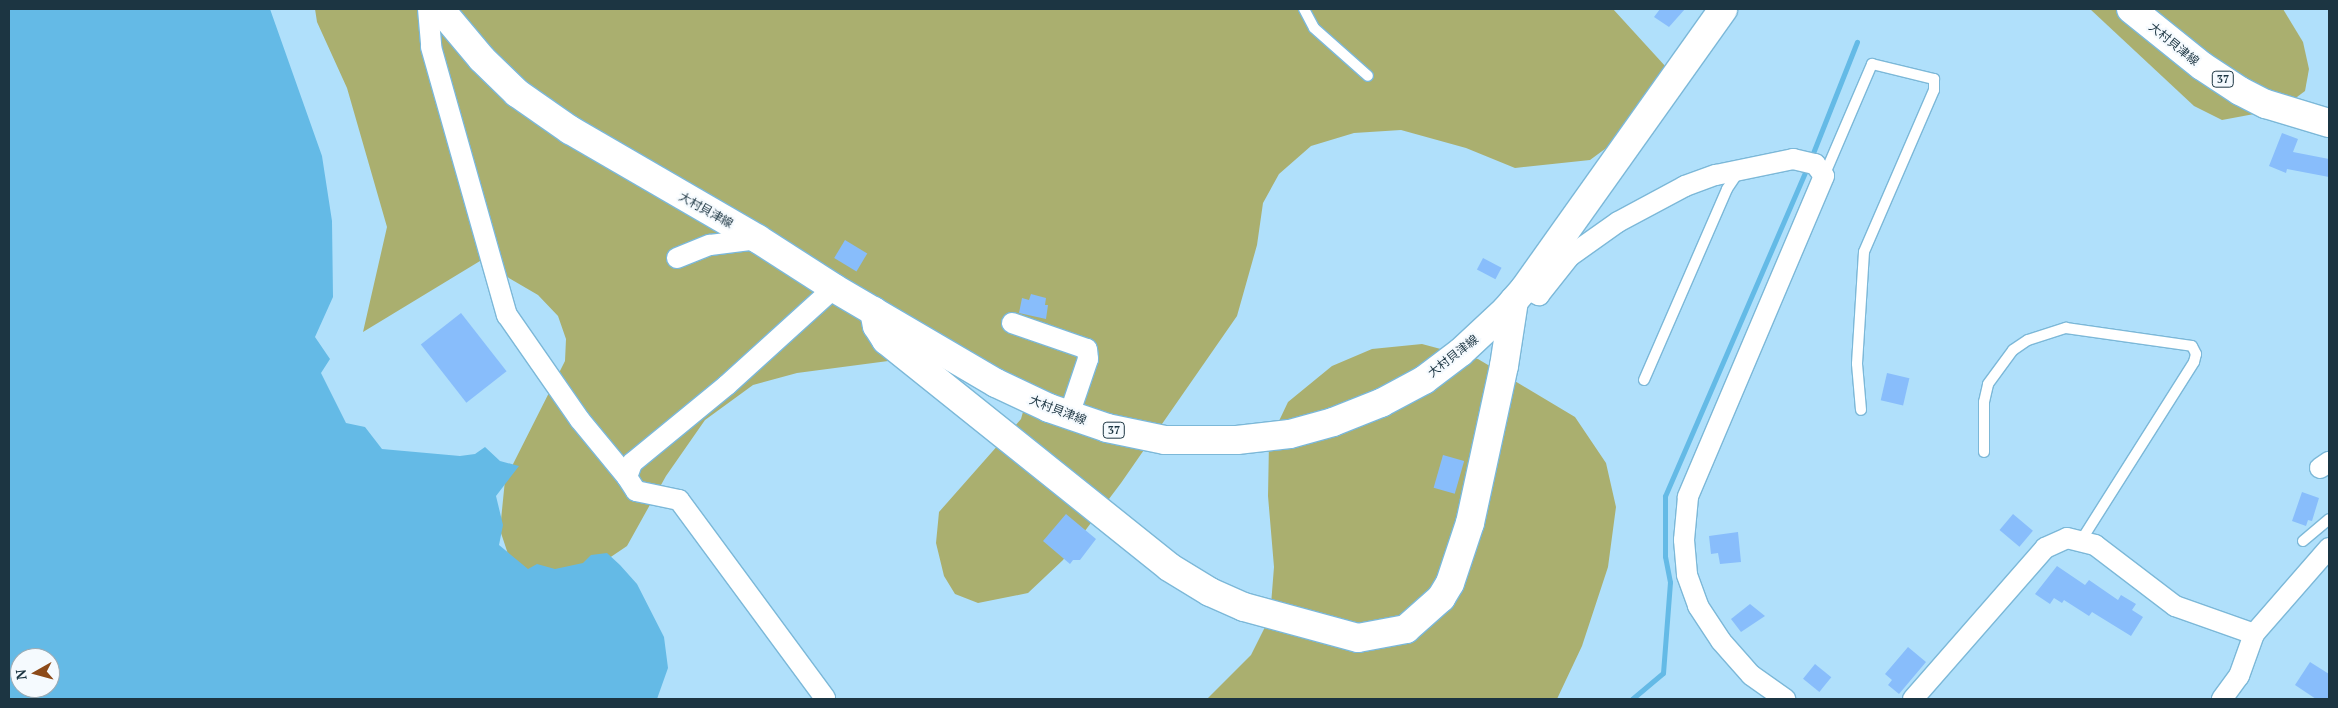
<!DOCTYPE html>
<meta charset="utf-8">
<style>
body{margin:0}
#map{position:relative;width:2338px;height:708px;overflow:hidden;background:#b0e0fb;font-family:"PT Serif","Noto Sans JP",serif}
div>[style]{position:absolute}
.green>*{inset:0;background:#aaaf6f}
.water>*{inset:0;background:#64bae6}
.stream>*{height:5px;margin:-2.5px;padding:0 2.5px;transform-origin:2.5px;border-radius:2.5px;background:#64bae6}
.building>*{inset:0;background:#88bdfb;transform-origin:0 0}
.roads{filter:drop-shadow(1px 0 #7cb8d8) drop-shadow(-1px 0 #7cb8d8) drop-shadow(0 1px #7cb8d8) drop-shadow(0 -1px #7cb8d8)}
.lane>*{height:10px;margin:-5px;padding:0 5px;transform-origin:5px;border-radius:5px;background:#fff}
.street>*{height:20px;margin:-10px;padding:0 10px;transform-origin:10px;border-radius:10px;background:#fff}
.secondary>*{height:28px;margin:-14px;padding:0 14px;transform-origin:14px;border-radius:14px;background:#fff}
.primary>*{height:28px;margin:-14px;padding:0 14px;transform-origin:14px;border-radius:14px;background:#fff}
span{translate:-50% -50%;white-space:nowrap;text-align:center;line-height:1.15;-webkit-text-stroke:4px #f5fafe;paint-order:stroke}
.shield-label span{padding:1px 4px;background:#f5fafe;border:1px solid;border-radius:4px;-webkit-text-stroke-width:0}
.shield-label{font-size:11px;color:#1c3542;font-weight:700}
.street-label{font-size:12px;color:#1c3542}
.frame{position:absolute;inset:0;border:10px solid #1c3542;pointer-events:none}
.north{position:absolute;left:10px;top:648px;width:50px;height:50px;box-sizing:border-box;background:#f5fafe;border:1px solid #9eabb3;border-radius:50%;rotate:263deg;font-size:14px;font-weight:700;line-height:20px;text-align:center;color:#1c3542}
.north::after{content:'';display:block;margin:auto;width:18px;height:22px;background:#8c4a19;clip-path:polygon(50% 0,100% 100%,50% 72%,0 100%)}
</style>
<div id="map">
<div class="green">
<i style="clip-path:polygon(315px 9px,1613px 9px,1666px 67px,1628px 132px,1590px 160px,1515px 168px,1466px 148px,1401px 130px,1354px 133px,1311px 146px,1279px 174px,1263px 203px,1257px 245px,1237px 316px,1121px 483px,1063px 560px,1028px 593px,978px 603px,955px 594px,944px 576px,936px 543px,939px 512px,1021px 419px,1026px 401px,1012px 377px,911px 358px,797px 373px,753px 385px,705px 420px,666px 476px,627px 546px,593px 569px,522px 570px,509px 557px,500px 530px,505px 480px,565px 361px,566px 339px,558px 316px,538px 295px,480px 261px,363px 332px,387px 227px,347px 88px,317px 22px)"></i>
<i style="clip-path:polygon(2090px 9px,2283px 9px,2303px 42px,2309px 69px,2305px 91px,2281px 109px,2222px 120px,2194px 106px)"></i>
<i style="clip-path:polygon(1422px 344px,1478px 359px,1575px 417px,1606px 463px,1616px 507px,1608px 567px,1582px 646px,1557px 699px,1207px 699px,1251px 655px,1270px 617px,1274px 567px,1268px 496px,1269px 442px,1288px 402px,1332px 366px,1372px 349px)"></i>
</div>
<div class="water">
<i style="clip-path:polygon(evenodd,9px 9px,270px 9px,322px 156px,332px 221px,333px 297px,315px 337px,330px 359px,321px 373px,346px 423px,365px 427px,382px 449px,460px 456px,475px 454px,485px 447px,500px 461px,519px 466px,496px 496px,503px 525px,499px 545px,528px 569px,537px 564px,555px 569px,583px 563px,591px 555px,607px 553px,620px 565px,637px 584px,664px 637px,668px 668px,657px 699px,9px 699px,9px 9px,20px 658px,50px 658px,50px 688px,20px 688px,20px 658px)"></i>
</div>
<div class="stream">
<i style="left:1811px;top:158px;width:125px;rotate:-68.4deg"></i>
<i style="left:1632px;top:699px;width:40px;rotate:-40deg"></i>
<i style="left:1663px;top:673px;width:91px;rotate:-85.6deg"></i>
<i style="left:1670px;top:582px;width:26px;rotate:-101deg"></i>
<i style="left:1665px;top:556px;width:60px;rotate:-90deg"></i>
<i style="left:1665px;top:496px;width:360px;rotate:-66.6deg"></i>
</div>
<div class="building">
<i style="clip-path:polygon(1660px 9px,1685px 9px,1669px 27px,1654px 17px)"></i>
<i style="clip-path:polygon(2282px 133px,2298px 139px,2293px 152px,2329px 159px,2329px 177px,2287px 169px,2286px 173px,2269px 166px)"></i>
<i style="left:845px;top:240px;width:26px;height:21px;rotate:31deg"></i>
<i style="left:1483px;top:258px;width:21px;height:13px;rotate:28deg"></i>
<i style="clip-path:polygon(1031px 294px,1046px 298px,1045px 305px,1048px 305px,1046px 319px,1019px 313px,1022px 298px,1029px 300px)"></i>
<i style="left:461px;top:313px;width:74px;height:51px;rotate:52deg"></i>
<i style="left:1887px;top:373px;width:23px;height:28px;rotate:13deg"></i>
<i style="left:1443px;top:455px;width:22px;height:34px;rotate:16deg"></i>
<i style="clip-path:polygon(2302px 492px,2319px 498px,2312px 521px,2308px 520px,2306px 526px,2292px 521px)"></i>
<i style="clip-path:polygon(1066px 514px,1096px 539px,1080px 560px,1073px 560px,1070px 564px,1043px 541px)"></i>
<i style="left:2013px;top:514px;width:26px;height:21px;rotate:40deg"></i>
<i style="clip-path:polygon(1738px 532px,1741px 562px,1720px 564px,1718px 553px,1711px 554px,1709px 536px)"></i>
<i style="clip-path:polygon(2057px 566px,2085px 585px,2089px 580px,2118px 600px,2121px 595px,2136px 604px,2132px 610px,2143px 617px,2131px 636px,2092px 612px,2089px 616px,2064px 600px,2062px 603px,2054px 598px,2050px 604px,2035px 594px)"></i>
<i style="clip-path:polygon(1750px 604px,1765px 616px,1741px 632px,1731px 619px)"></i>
<i style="clip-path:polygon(1908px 647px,1926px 662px,1899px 694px,1888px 685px,1892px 680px,1885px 674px)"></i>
<i style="clip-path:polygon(2310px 662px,2329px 674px,2329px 699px,2316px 699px,2295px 685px)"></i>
<i style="left:1815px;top:664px;width:21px;height:19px;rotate:39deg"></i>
</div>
<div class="roads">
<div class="lane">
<i style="left:1304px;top:9px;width:21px;rotate:62deg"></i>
<i style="left:1314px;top:28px;width:72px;rotate:41.6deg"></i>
<i style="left:1824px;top:176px;width:122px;rotate:-66.8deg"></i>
<i style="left:1872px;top:64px;width:64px;rotate:13.6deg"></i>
<i style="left:1934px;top:79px;width:11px;rotate:90deg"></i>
<i style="left:1934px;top:90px;width:176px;rotate:113.4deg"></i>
<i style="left:1864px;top:252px;width:112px;rotate:93.6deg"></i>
<i style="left:1857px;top:364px;width:46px;rotate:85deg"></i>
<i style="left:1644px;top:380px;width:208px;rotate:-66.5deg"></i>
<i style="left:1727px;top:189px;width:22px;rotate:-56deg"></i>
<i style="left:1984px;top:452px;width:50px;rotate:-90deg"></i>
<i style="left:1984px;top:402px;width:18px;rotate:-77deg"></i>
<i style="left:1988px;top:384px;width:42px;rotate:-53.7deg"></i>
<i style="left:2013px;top:350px;width:18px;rotate:-34deg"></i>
<i style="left:2028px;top:340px;width:40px;rotate:-18deg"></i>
<i style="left:2066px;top:328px;width:127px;rotate:8.1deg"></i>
<i style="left:2192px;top:346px;width:9px;rotate:63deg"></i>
<i style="left:2196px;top:354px;width:8px;rotate:104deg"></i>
<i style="left:2194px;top:362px;width:212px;rotate:122.3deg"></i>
<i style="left:2303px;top:541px;width:34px;rotate:-40deg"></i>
</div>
<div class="street">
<i style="left:428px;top:9px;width:38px;rotate:85deg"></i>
<i style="left:431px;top:47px;width:279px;rotate:74.2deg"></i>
<i style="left:507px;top:315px;width:128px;rotate:55.2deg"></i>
<i style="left:580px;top:420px;width:74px;rotate:50.5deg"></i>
<i style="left:677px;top:258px;width:35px;rotate:-22deg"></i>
<i style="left:710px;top:245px;width:48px;rotate:-7.1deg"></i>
<i style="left:1525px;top:288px;width:16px;rotate:27deg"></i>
<i style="left:1539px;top:295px;width:50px;rotate:-51.5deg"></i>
<i style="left:1570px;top:256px;width:59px;rotate:-35.3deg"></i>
<i style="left:1618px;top:222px;width:76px;rotate:-28.2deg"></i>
<i style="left:1685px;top:186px;width:33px;rotate:-20deg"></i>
<i style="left:1716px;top:175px;width:79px;rotate:-11.7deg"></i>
<i style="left:1793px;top:159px;width:23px;rotate:13deg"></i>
<i style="left:1815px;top:164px;width:15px;rotate:53deg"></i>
<i style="left:1824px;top:176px;width:349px;rotate:113deg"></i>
<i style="left:1688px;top:497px;width:43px;rotate:95.3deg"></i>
<i style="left:1684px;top:540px;width:35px;rotate:85deg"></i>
<i style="left:1687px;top:575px;width:33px;rotate:70deg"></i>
<i style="left:1698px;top:606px;width:42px;rotate:56.7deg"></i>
<i style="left:1721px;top:641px;width:45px;rotate:48.6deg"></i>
<i style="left:1751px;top:675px;width:42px;rotate:35.2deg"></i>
<i style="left:1012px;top:323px;width:79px;rotate:19.1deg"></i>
<i style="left:1087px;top:349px;width:10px;rotate:84deg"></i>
<i style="left:1088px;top:359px;width:59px;rotate:108.7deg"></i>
<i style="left:2320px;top:468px;width:11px;rotate:-34deg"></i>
<i style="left:825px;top:698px;width:246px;rotate:-126.4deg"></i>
<i style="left:679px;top:500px;width:44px;rotate:-168.2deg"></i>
<i style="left:636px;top:491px;width:17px;rotate:-123deg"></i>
<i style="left:627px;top:477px;width:15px;rotate:-70deg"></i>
<i style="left:632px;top:463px;width:123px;rotate:-39.4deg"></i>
<i style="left:727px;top:385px;width:144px;rotate:-42.2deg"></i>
<i style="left:1913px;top:699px;width:201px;rotate:-48.8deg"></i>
<i style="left:2045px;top:548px;width:24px;rotate:-24deg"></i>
<i style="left:2067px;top:538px;width:29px;rotate:14deg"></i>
<i style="left:2095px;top:545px;width:101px;rotate:37.3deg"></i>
<i style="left:2175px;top:606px;width:84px;rotate:19.5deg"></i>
<i style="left:2222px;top:699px;width:29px;rotate:-54deg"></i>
<i style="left:2239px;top:676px;width:45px;rotate:-70.3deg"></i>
<i style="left:2254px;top:634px;width:114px;rotate:-48.9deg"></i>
</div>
<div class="secondary">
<i style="left:874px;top:311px;width:15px;rotate:79deg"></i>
<i style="left:877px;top:326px;width:17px;rotate:57deg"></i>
<i style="left:886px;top:340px;width:363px;rotate:38.7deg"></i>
<i style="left:1169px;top:567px;width:48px;rotate:31.4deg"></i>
<i style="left:1210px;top:592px;width:37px;rotate:24deg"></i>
<i style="left:1244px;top:607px;width:118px;rotate:15.2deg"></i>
<i style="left:1358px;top:638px;width:49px;rotate:-10.6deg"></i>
<i style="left:1406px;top:629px;width:47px;rotate:-41.5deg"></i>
<i style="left:1441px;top:598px;width:17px;rotate:-59deg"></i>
<i style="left:1450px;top:583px;width:63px;rotate:-71.6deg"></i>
<i style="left:1470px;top:523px;width:161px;rotate:-77.8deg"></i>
<i style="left:1504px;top:366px;width:66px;rotate:-81.3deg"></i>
</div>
<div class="primary">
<i style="left:440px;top:9px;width:65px;rotate:50deg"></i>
<i style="left:482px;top:59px;width:49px;rotate:44.2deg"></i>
<i style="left:517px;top:93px;width:65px;rotate:34.9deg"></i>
<i style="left:570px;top:130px;width:217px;rotate:30.1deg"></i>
<i style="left:758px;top:239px;width:90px;rotate:32.8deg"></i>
<i style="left:834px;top:288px;width:188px;rotate:30.4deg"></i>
<i style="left:996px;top:383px;width:59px;rotate:25.3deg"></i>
<i style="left:1049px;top:408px;width:61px;rotate:19deg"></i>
<i style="left:1107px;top:428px;width:59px;rotate:11.7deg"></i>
<i style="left:1165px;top:440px;width:72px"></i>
<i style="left:1237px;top:440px;width:53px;rotate:-6.5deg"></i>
<i style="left:1290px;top:434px;width:45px;rotate:-15.6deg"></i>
<i style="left:1333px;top:422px;width:52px;rotate:-21.6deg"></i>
<i style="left:1381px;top:403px;width:49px;rotate:-28.1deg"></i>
<i style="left:1424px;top:380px;width:46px;rotate:-37.1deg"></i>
<i style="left:1461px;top:352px;width:62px;rotate:-43deg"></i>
<i style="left:1506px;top:310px;width:29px;rotate:-49deg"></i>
<i style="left:1525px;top:288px;width:342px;rotate:-54.6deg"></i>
<i style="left:2131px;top:9px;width:91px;rotate:38.8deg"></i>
<i style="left:2202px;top:66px;width:45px;rotate:33.3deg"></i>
<i style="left:2240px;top:91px;width:29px;rotate:27deg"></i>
<i style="left:2266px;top:104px;width:66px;rotate:16.8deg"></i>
</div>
</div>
<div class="shield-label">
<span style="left:2223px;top:79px">37</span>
<span style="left:1114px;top:430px">37</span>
</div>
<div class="street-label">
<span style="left:2174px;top:44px;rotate:39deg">大村貝津線</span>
<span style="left:706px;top:210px;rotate:29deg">大村貝津線</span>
<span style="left:1453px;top:356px;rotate:-38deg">大村貝津線</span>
<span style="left:1058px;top:410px;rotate:21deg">大村貝津線</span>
</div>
<div class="frame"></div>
<div class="north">N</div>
</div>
